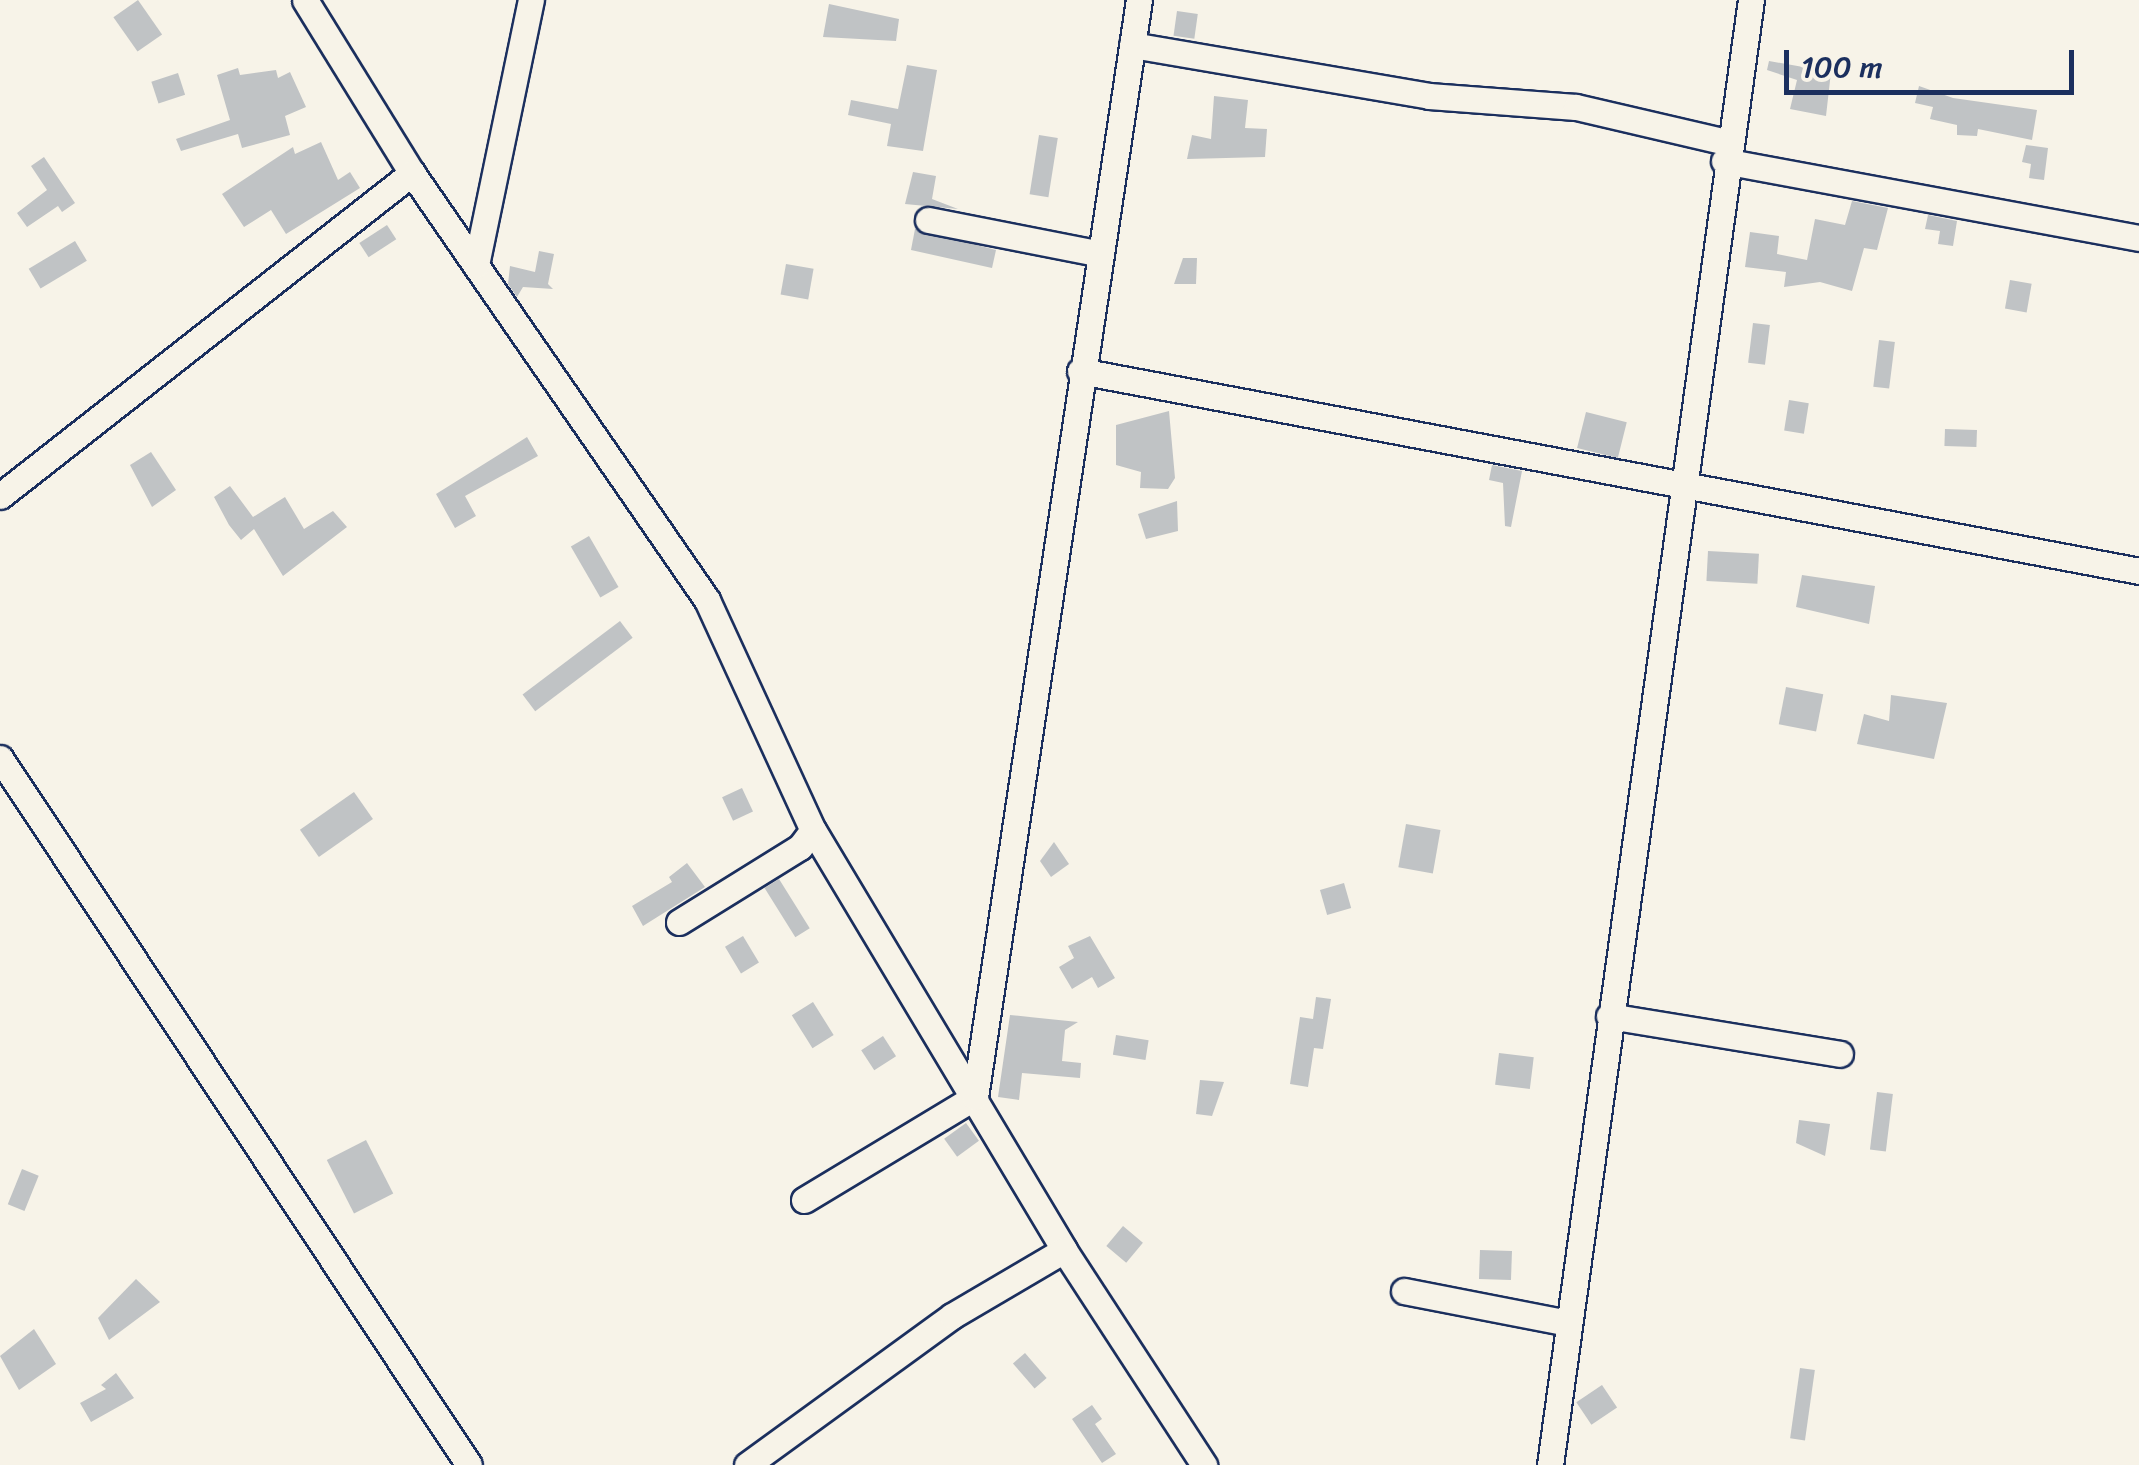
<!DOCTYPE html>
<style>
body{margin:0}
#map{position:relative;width:2139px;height:1465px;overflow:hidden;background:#f7f3e8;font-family:Sriracha,sans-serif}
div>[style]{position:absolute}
.building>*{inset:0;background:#c0c3c5;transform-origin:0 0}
.roads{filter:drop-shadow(2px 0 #1b2f5e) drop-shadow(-2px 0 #1b2f5e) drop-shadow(0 2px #1b2f5e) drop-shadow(0 -2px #1b2f5e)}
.minor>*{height:25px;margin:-12.5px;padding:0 12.5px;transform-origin:12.5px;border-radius:12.5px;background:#f7f3e8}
span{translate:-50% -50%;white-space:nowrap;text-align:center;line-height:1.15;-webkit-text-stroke:8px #f7f3e8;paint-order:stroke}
.scale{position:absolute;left:1784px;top:50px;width:290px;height:45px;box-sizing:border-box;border:5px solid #1b2f5e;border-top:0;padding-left:12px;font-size:30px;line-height:35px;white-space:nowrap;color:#1b2f5e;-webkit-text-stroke:8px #f7f3e8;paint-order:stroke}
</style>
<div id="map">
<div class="building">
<i style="left:138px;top:0;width:42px;height:30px;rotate:55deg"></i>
<i style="clip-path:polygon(829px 4px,899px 19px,896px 41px,823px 37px)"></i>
<i style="left:1177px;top:11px;width:21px;height:25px;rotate:8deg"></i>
<i style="clip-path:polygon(1769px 61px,1831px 72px,1826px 116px,1790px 109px,1797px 80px,1767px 70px)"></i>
<i style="clip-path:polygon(907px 65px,937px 70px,923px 151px,887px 146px,891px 124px,848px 115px,851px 100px,898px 109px)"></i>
<i style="clip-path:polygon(238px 68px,240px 75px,276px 70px,278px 78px,290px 72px,306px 107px,285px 116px,290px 135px,242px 148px,238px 134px,181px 151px,176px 139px,230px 120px,217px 75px)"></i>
<i style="left:178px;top:73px;width:23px;height:28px;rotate:72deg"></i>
<i style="clip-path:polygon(1919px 86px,1953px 98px,2037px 110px,2032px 140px,1978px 129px,1977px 136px,1957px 135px,1957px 125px,1930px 119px,1933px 107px,1915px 103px)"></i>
<i style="clip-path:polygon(1214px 96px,1248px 100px,1245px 128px,1267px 129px,1265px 157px,1187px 159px,1192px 135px,1211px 139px)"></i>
<i style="left:1039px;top:135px;width:19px;height:60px;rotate:9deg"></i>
<i style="clip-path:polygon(321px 142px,338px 180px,350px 172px,360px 188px,286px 234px,271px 210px,244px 227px,222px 194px,293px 147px,295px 154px)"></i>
<i style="clip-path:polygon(2026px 145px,2048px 148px,2044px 180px,2029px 178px,2031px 164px,2022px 162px)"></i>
<i style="clip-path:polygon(44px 157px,75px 203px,62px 212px,58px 206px,27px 227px,17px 213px,47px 190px,31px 166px)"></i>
<i style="clip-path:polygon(913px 172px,936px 176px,932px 199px,958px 209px,905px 204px)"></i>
<i style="clip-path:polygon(1852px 201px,1888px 208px,1877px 250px,1864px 248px,1852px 291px,1820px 282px,1784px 287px,1786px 272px,1745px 267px,1750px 232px,1779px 236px,1777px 254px,1807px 260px,1815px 219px,1845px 225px)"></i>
<i style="clip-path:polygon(1928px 215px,1957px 221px,1953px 246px,1938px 244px,1940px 231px,1925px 229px)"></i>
<i style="left:387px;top:225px;width:17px;height:33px;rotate:57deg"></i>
<i style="clip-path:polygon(915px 229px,996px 250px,992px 268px,911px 250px)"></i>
<i style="left:75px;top:241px;width:23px;height:54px;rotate:59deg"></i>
<i style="clip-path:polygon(539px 251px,554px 254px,548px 284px,553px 289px,523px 287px,517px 297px,508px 284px,510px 266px,535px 272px)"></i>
<i style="clip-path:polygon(1183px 258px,1197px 258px,1196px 284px,1174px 284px)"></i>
<i style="left:786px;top:264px;width:28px;height:31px;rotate:10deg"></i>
<i style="left:2010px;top:280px;width:22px;height:29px;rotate:10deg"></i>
<i style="left:1753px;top:323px;width:17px;height:40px;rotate:7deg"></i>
<i style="left:1879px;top:340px;width:16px;height:47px;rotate:7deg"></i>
<i style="left:1789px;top:400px;width:20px;height:31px;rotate:9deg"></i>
<i style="clip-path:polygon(1169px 411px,1175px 478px,1168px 489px,1140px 488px,1141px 472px,1116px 465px,1116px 425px)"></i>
<i style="left:1586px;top:412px;width:42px;height:37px;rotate:14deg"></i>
<i style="left:1945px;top:429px;width:32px;height:17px;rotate:2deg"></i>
<i style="clip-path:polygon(527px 437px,538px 456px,465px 496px,476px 516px,455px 528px,436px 494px)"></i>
<i style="clip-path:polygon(151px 452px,176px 490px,152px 507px,130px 465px)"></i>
<i style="clip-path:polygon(1492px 465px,1522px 471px,1511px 527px,1505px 526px,1503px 483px,1489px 480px)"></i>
<i style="clip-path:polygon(230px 486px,253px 517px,285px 497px,304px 529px,333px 511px,347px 527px,283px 576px,254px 529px,241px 540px,229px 525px,214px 497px)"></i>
<i style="clip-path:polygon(1177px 501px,1178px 531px,1146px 539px,1138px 514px)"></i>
<i style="left:589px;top:536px;width:59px;height:21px;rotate:60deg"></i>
<i style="left:1708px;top:551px;width:51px;height:30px;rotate:3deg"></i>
<i style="clip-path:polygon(1802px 575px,1875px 586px,1869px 624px,1796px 607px)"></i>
<i style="left:620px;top:621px;width:21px;height:122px;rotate:53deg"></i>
<i style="left:1786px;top:687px;width:38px;height:38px;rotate:11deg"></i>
<i style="clip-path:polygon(1891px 695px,1947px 703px,1934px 759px,1857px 744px,1864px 714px,1889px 721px)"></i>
<i style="left:742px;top:788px;width:26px;height:22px;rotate:65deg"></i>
<i style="left:354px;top:792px;width:33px;height:66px;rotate:55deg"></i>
<i style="left:1406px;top:824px;width:35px;height:44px;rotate:10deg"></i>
<i style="clip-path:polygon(1054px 842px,1069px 864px,1051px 877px,1040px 861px)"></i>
<i style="clip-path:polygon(687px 863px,705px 887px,643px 926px,632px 906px,672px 882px,669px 877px)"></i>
<i style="left:779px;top:879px;width:58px;height:17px;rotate:58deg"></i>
<i style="left:1344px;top:883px;width:26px;height:25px;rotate:74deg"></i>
<i style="left:743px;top:936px;width:31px;height:21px;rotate:59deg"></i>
<i style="clip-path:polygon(1090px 936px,1115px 978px,1098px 988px,1092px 977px,1072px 989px,1059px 967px,1074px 958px,1068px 946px)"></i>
<i style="clip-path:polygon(1316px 997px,1331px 999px,1323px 1049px,1314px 1048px,1308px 1087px,1290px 1084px,1300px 1017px,1313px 1019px)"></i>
<i style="left:813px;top:1002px;width:39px;height:25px;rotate:58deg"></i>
<i style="clip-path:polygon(1010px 1015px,1078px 1022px,1065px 1030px,1062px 1061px,1081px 1063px,1080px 1078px,1022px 1073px,1019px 1100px,998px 1097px)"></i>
<i style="left:1116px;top:1035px;width:33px;height:20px;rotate:9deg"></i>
<i style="left:883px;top:1036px;width:24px;height:26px;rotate:57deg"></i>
<i style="left:1499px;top:1053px;width:35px;height:32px;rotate:7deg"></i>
<i style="clip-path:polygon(1200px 1080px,1224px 1082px,1212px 1116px,1196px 1114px)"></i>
<i style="left:1877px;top:1092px;width:16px;height:58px;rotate:7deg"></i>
<i style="clip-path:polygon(1799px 1120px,1830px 1124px,1825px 1156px,1796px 1143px)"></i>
<i style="left:966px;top:1123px;width:22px;height:27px;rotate:54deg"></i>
<i style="left:366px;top:1140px;width:60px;height:44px;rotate:63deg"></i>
<i style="left:22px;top:1169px;width:18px;height:38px;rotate:22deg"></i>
<i style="left:1123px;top:1226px;width:26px;height:26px;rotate:40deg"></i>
<i style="left:1480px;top:1250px;width:32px;height:29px;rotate:2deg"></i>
<i style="clip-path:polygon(136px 1279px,160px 1302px,109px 1340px,98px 1318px)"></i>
<i style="clip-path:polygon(34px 1329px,56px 1364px,19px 1390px,0 1356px)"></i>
<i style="left:1025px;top:1353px;width:33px;height:16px;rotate:49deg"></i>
<i style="left:1800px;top:1368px;width:15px;height:71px;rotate:8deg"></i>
<i style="clip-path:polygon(116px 1373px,134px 1398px,91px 1422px,80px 1403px,106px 1389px,101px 1385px)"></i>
<i style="left:1602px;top:1385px;width:27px;height:31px;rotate:56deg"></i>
<i style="clip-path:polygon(1092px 1405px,1102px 1419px,1095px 1424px,1116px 1454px,1102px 1463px,1072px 1419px)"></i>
</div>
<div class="roads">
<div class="minor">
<i style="left:305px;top:0;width:203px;rotate:58.3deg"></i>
<i style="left:412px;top:173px;width:519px;rotate:55.36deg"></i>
<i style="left:707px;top:600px;width:253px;rotate:65.3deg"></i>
<i style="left:813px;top:830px;width:489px;rotate:59.1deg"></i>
<i style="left:1064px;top:1250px;width:257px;rotate:56.9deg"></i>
<i style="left:1132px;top:45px;width:301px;rotate:9.7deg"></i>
<i style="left:1429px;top:96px;width:147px;rotate:4.3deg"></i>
<i style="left:1576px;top:107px;width:155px;rotate:13.1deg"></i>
<i style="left:1724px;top:161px;width:422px;rotate:10.5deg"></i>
<i style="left:928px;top:220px;width:176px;rotate:11.1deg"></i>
<i style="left:476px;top:265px;width:271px;rotate:-78.3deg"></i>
<i style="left:1080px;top:371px;width:1078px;rotate:10.69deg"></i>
<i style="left:0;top:496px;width:524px;rotate:-38.1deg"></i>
<i style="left:0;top:758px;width:848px;rotate:56.44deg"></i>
<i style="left:679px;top:922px;width:142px;rotate:-31.8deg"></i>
<i style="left:800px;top:847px;width:21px;rotate:-53deg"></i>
<i style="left:1609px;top:1016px;width:234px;rotate:9.3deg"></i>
<i style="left:804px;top:1200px;width:200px;rotate:-31.1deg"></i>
<i style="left:975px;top:1097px;width:1109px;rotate:-81.5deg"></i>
<i style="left:1404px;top:1291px;width:168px;rotate:11deg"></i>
<i style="left:747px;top:1465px;width:253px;rotate:-36deg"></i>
<i style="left:952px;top:1316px;width:130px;rotate:-30.5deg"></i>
<i style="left:1550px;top:1465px;width:1479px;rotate:-82.19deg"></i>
</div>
</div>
<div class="scale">100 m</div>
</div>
